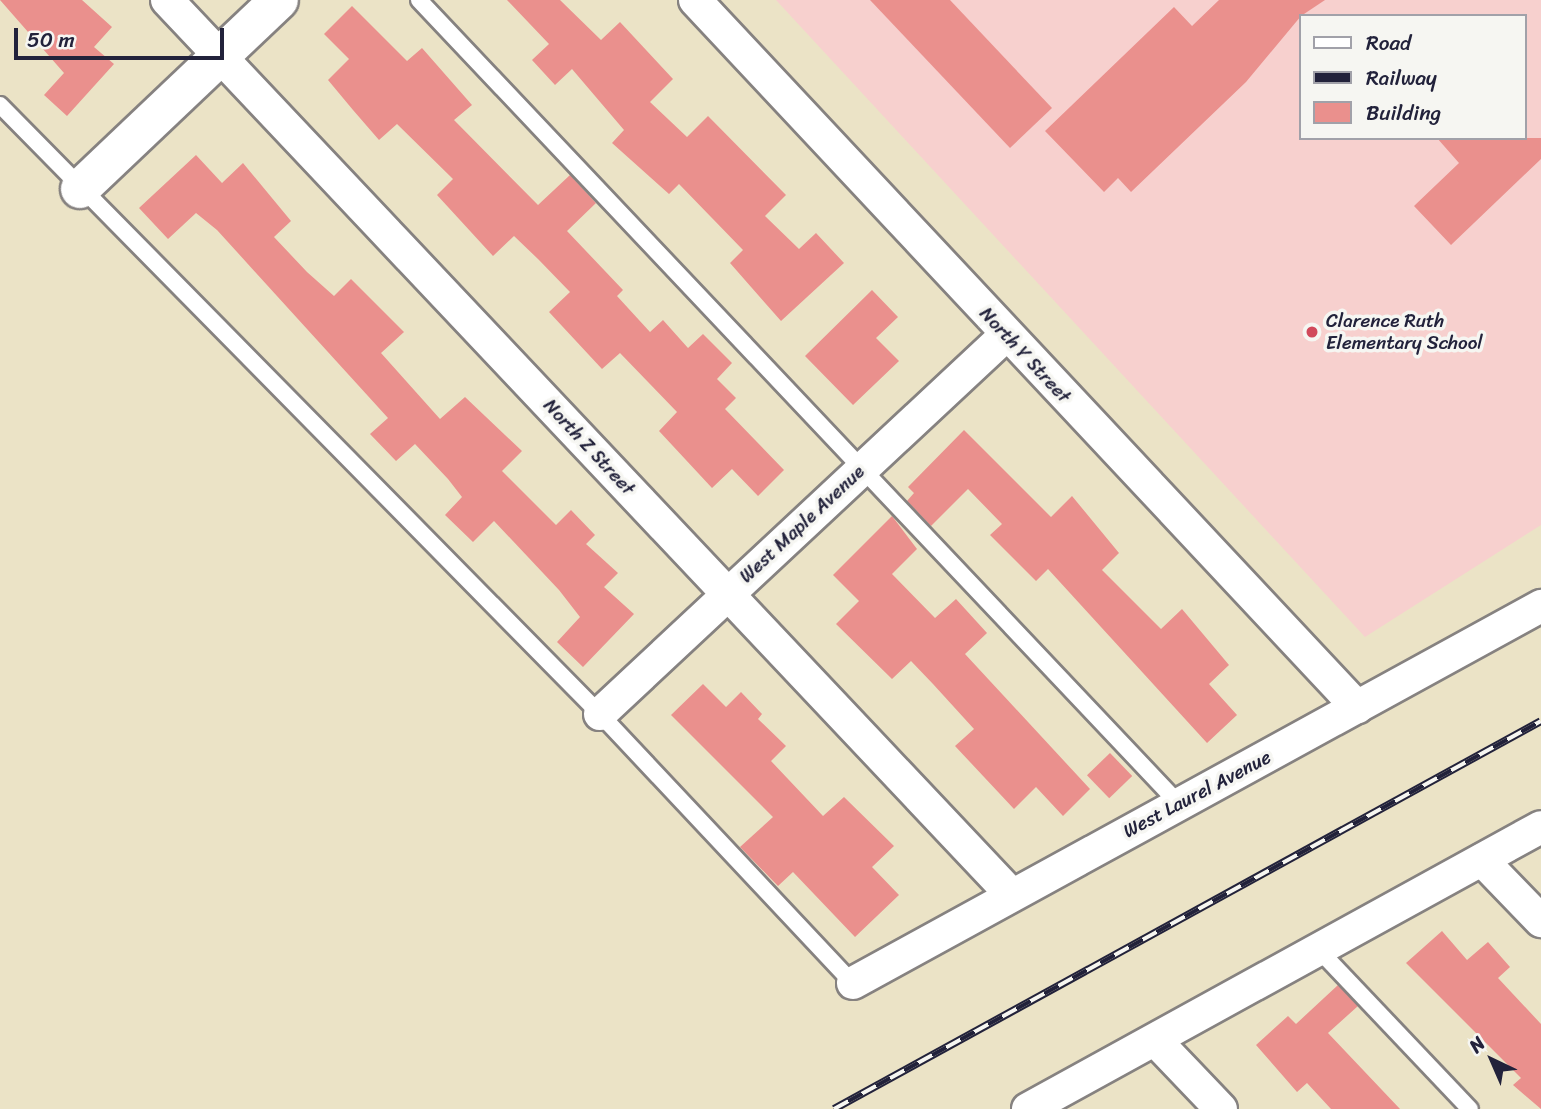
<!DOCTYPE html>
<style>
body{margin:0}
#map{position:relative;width:1541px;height:1109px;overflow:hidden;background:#ebe3c6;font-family:Sriracha,sans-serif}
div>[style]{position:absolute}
.built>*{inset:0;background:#f7d0ce}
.building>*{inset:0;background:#ea908d;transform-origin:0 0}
.roads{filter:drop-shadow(2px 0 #868280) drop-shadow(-2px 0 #868280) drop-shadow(0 2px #868280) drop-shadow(0 -2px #868280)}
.lane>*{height:16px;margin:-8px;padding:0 8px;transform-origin:8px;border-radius:8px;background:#fff}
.street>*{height:32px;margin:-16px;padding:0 16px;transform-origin:16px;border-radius:16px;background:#fff}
.secondary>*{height:38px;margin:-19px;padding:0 19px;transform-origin:19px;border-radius:19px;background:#fff}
.rail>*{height:8px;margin-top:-4px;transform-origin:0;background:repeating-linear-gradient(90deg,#f6f6f2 0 16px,#22223b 0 32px);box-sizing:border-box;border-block:2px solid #22223b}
.dots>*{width:19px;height:19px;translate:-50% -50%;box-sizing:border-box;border:4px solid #f6f6f2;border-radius:50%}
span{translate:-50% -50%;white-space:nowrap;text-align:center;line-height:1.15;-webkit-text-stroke:7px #f6f6f2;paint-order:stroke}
.poi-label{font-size:19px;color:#22223b}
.left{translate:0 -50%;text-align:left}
.street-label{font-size:19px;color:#22223b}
.legend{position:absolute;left:1299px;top:14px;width:228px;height:126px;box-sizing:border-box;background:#f6f6f2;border:2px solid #a1a1a9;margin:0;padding:9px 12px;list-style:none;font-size:21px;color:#22223b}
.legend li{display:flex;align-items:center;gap:14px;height:35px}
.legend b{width:35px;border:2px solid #a1a1a9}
.north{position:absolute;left:1457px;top:1025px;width:70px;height:70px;-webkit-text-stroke:5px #f6f6f2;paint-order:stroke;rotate:316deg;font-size:19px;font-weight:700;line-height:28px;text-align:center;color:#22223b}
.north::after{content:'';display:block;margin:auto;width:24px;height:32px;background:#22223b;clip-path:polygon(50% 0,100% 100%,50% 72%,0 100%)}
.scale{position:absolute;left:14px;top:28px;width:210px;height:32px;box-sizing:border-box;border:4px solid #22223b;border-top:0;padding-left:9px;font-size:21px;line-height:24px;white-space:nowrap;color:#22223b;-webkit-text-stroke:5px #f6f6f2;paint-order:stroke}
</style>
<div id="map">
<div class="built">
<i style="clip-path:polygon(evenodd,776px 0,1541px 0,1541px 525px,1365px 637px,776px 0,1301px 16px,1525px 16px,1525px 138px,1301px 138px,1301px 16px)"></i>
</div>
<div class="building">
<i style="clip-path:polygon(0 0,82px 0,112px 27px,94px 47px,114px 64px,67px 116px,44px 95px,64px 73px)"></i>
<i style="clip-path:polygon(507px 0,560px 0,601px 40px,620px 22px,673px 79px,650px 102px,687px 137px,708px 116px,786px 195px,765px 216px,799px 249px,816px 233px,844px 263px,781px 321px,730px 263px,743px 250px,679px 184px,669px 194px,612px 143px,624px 130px,572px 69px,555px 85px,532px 60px,549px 44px)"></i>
<i style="clip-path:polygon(870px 0,950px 0,1052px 108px,1010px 148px)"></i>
<i style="clip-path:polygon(1219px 0,1325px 0,1301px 16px,1246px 82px,1131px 192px,1118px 178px,1104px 192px,1045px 131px,1174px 7px,1192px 26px)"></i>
<i style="clip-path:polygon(352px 6px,407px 61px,422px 48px,472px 105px,454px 120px,538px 205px,570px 175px,596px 203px,567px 231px,623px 290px,617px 296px,650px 332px,663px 320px,688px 348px,703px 334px,732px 363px,717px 379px,736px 398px,725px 409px,784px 470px,758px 496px,732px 469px,712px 488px,659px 431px,677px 412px,620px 353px,602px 369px,549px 312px,570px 292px,538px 259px,514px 236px,493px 256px,437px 195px,453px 179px,397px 124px,379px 140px,353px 110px,328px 80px,349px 59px,324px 34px)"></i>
<i style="clip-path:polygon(1437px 138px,1541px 138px,1541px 159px,1451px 245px,1414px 206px,1459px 163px)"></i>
<i style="clip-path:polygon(196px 155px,222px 183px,243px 163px,291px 221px,274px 237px,307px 272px,334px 296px,351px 279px,404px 332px,381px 353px,440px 419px,465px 397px,522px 451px,502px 471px,556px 525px,571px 510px,595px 535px,586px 544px,618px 573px,604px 587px,634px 614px,583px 667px,557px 642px,580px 617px,559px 590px,494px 521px,473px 542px,445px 515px,462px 497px,448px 479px,415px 444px,396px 461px,370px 434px,388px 418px,217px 230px,196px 213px,168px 239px,139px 208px)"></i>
<i style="clip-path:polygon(872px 290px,898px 317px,876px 338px,899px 361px,853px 405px,805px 356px)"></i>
<i style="clip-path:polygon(964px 430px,1051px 517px,1072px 496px,1119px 553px,1102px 570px,1161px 629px,1182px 609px,1229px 665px,1209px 684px,1237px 715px,1207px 743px,1048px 569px,1036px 581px,990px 535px,1002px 524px,968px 489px,931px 526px,907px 501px,914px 493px,908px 487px)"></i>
<i style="clip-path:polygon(892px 516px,917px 549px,892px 574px,935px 618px,956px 599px,987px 633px,965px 654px,1090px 789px,1063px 816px,1036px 787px,1014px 809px,955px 746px,974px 729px,933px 684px,911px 661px,892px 679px,836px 624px,859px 601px,833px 575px)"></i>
<i style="clip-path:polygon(703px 684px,726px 707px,741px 692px,762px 714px,758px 719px,786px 746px,771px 761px,823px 816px,844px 797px,894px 846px,872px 867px,899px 895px,855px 937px,793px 872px,778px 886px,740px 847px,773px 817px,671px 715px)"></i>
<i style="left:1110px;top:753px;width:32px;height:32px;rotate:46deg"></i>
<i style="clip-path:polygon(1442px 931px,1467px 960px,1488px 942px,1510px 967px,1498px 978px,1541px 1024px,1541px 1109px,1513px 1085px,1521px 1078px,1406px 963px)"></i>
<i style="clip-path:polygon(1338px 985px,1358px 1006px,1328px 1033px,1400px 1109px,1331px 1109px,1307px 1083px,1297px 1092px,1256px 1045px,1288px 1016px,1296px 1024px)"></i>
</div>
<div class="roads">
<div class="lane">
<i style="left:419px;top:0;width:1106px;rotate:46.61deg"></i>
<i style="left:0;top:105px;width:855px;rotate:45.43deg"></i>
<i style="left:600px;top:714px;width:369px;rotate:46.8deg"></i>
<i style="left:1319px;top:950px;width:219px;rotate:46.5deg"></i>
</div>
<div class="street">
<i style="left:167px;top:0;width:1229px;rotate:46.65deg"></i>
<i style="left:695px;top:0;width:969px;rotate:46.88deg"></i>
<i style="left:600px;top:714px;width:555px;rotate:-43.03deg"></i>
<i style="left:1482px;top:860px;width:85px;rotate:46deg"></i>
<i style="left:853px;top:983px;width:785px;rotate:-28.72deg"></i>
<i style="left:1156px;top:1041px;width:94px;rotate:46.3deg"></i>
<i style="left:1028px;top:1109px;width:585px;rotate:-28.8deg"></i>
</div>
<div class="secondary">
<i style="left:80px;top:189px;width:274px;rotate:-43.5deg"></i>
</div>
</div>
<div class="rail">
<i style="left:834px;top:1109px;width:806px;rotate:-28.76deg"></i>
</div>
<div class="dots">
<i style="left:1312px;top:332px;background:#d1495b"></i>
</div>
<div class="poi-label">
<span class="left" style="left:1326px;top:332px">Clarence Ruth<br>Elementary School</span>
</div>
<div class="street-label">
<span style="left:1025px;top:355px;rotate:47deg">North Y Street</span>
<span style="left:589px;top:447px;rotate:47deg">North Z Street</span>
<span style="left:802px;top:524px;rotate:-43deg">West Maple Avenue</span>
<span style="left:1197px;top:794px;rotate:-28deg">West Laurel Avenue</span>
</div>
<ul class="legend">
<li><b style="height:9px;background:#fff"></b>Road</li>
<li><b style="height:9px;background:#22223b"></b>Railway</li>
<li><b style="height:19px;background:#ea908d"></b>Building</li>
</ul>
<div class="north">N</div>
<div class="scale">50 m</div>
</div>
